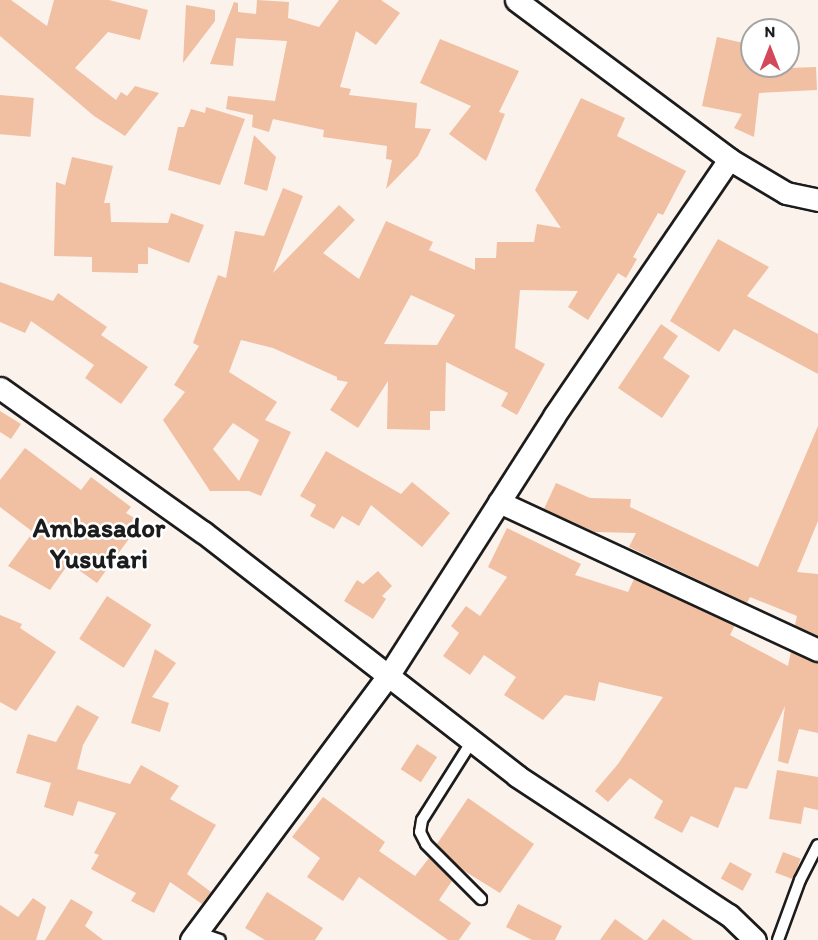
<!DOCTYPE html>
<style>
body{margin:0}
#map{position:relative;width:818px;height:940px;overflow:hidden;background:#fcf2ec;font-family:Itim,sans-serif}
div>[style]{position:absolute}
.building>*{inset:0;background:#f1bfa1;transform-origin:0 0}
.roads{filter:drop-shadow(2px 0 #1c1c1c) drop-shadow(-2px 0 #1c1c1c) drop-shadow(0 2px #1c1c1c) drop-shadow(0 -2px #1c1c1c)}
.lane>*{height:10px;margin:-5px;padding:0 5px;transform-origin:5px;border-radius:5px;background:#fff}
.street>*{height:21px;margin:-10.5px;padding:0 10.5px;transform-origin:10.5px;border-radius:10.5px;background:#fff}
span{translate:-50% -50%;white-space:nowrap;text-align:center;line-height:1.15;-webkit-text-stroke:5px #fff;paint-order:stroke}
.district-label{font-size:27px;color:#1c1c1c;font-weight:700}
.north{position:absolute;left:740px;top:18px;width:60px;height:60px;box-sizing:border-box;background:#fff;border:2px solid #a4a4a4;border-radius:50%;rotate:0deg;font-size:16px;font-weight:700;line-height:24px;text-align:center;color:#1c1c1c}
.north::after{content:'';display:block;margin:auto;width:21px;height:27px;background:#d1495b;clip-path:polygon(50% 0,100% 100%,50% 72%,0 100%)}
</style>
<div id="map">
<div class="building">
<i style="clip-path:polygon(0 0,11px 0,47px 26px,54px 0,109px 0,148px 10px,140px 40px,108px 32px,75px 68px,116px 100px,121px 92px,127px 96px,135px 86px,159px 93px,125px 136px,94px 116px,0 36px)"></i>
<i style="clip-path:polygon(257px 0,289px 2px,288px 18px,319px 27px,339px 0,381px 0,400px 13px,376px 45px,356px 31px,340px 87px,351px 89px,349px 95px,417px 103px,415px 128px,431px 129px,418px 156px,386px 189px,392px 160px,386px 159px,387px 146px,323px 137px,324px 130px,273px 119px,269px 132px,252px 127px,253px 115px,226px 109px,228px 96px,275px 101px,287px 41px,236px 38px,233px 66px,210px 64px,234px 2px,238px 3px,238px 12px,256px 14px)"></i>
<i style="clip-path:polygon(186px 5px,215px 10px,215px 21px,183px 63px)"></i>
<i style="clip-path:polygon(717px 37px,752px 45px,752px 66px,763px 66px,762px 69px,816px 67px,817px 90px,759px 93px,754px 137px,734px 128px,742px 114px,702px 106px)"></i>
<i style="clip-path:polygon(440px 39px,519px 71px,499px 112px,505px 114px,486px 161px,449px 134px,471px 106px,420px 83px)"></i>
<i style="left:0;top:95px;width:34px;height:39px;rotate:5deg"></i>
<i style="clip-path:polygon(evenodd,581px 98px,625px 118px,617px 136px,686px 171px,663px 215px,658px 213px,633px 257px,637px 259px,626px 278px,618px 273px,588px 320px,568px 307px,578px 291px,520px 290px,515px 348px,545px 364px,517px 415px,501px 406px,508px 393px,446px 362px,445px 411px,430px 411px,430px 430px,387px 429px,388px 381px,358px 428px,330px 410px,348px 382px,337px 380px,337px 377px,273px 348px,241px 340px,229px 372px,277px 402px,265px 420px,291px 432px,261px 496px,249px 491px,210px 491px,163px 420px,185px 392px,174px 385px,199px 346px,193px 343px,218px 275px,226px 278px,235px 231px,264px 236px,283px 188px,303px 196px,273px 273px,339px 205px,355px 220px,323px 253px,359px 279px,386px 221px,433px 242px,429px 250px,475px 270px,475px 258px,496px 258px,497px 242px,534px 242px,537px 224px,561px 228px,535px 190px,581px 98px,411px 295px,455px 315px,437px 345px,384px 344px,411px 295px,581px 98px,233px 423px,259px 440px,239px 481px,213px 449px,233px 423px)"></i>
<i style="clip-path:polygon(206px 107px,245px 119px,220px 185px,168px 170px,178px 127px,184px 127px,191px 109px,205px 113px)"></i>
<i style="clip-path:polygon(254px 135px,276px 157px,267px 191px,244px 184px)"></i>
<i style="clip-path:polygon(72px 157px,113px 166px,104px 203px,110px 203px,111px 222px,168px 223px,171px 213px,204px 225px,189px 263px,148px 247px,148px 264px,138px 264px,138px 273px,92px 272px,92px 257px,54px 256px,56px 182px,65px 185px)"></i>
<i style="clip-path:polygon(718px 239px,769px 267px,747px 296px,818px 334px,818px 374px,734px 329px,719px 352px,670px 321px)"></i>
<i style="clip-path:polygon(0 282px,53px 301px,58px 293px,107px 327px,101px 335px,148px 367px,121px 404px,85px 378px,94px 365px,31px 321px,25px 333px,0 322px)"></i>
<i style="clip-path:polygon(661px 324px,678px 336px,663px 358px,690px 376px,662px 418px,618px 388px)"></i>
<i style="clip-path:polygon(0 411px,21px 424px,11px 439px,0 432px)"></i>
<i style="clip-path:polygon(818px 426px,818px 521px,797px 572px,818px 574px,818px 636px,795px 625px,797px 616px,750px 597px,747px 603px,629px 547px,636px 533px,595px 532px,544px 509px,556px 483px,590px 498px,631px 499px,630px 507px,758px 567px)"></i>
<i style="clip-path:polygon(25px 448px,81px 490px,91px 477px,131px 507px,126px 513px,141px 522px,97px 583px,69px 563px,50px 590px,8px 566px,33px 532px,0 507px,0 480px)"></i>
<i style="clip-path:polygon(326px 451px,401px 494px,412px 482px,450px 513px,422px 547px,371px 505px,359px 526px,342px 516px,334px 529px,310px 516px,316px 505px,300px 496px)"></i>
<i style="clip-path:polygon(507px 528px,581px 564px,575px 575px,628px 592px,634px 579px,735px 625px,730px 635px,788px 666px,791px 651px,818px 663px,818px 733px,799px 729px,788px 764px,778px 761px,785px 706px,747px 789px,735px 787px,718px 828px,691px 816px,682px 833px,654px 818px,663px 801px,630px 778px,608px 802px,595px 791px,618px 764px,663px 697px,599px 682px,595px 701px,565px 695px,543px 720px,504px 695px,516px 677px,484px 655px,470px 675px,443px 656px,459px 633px,451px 626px,466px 606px,480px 616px,507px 577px,488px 567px)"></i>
<i style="clip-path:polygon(378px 571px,392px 586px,382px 596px,386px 599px,373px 619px,344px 601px,357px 580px,363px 584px)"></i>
<i style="left:107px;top:596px;width:53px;height:51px;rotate:33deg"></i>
<i style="clip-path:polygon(0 615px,22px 624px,20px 628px,56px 652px,16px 711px,0 702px)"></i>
<i style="clip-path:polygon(155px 649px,176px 663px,152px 697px,169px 703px,160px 732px,131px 723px)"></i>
<i style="clip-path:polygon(77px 705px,99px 717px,83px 745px,77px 769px,130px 784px,141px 765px,179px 786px,170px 799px,216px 825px,187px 874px,211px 892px,202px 904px,170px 882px,154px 913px,131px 901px,136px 893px,91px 869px,99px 855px,94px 853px,116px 813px,78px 801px,73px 816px,44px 807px,51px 783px,16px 773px,28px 734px,56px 742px)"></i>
<i style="left:417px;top:744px;width:24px;height:30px;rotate:33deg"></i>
<i style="clip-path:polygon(777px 770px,818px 777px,818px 810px,804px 807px,801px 824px,769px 819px)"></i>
<i style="clip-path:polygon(323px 797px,385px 842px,379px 851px,415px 876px,429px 858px,452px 881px,439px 900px,471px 923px,459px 940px,448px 940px,359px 877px,343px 901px,307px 877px,320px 858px,292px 837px)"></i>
<i style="clip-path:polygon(468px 798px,534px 844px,500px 893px,461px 869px,437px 844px)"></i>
<i style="left:783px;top:852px;width:19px;height:22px;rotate:21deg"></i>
<i style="left:730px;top:862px;width:25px;height:19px;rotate:29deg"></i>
<i style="clip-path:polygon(267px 892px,323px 928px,315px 940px,265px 940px,245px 928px)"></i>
<i style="clip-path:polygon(33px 898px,46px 907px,36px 940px,0 940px,0 905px,18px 917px)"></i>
<i style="clip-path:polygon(71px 899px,93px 912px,85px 926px,103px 940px,45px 940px)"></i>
<i style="clip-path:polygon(518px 904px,562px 926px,555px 940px,532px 940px,506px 927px)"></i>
<i style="clip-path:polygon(615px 919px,644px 940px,600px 940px)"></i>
<i style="clip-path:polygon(663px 919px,693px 940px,647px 940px)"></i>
</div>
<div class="roads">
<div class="lane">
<i style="left:472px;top:741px;width:93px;rotate:122.3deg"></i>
<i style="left:422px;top:820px;width:12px;rotate:99deg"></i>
<i style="left:420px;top:832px;width:13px;rotate:63deg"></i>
<i style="left:426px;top:844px;width:78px;rotate:45deg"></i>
<i style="left:197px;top:932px;width:24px;rotate:19deg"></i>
<i style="left:778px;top:940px;width:64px;rotate:-69.9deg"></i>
<i style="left:800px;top:880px;width:39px;rotate:-63deg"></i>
</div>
<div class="street">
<i style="left:516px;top:0;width:266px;rotate:36.7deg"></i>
<i style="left:729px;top:159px;width:66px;rotate:30.8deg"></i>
<i style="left:786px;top:193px;width:33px;rotate:12deg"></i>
<i style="left:0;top:388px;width:249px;rotate:35.4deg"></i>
<i style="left:203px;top:532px;width:398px;rotate:37.8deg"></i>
<i style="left:517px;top:776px;width:254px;rotate:33.3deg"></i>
<i style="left:729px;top:915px;width:36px;rotate:44deg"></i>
<i style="left:499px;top:502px;width:352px;rotate:24.9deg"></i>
<i style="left:191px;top:940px;width:329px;rotate:-53.3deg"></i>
<i style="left:388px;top:676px;width:308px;rotate:-57.4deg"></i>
<i style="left:554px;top:416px;width:311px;rotate:-55.7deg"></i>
</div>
</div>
<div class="district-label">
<span style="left:99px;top:543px">Ambasador<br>Yusufari</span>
</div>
<div class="north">N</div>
</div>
